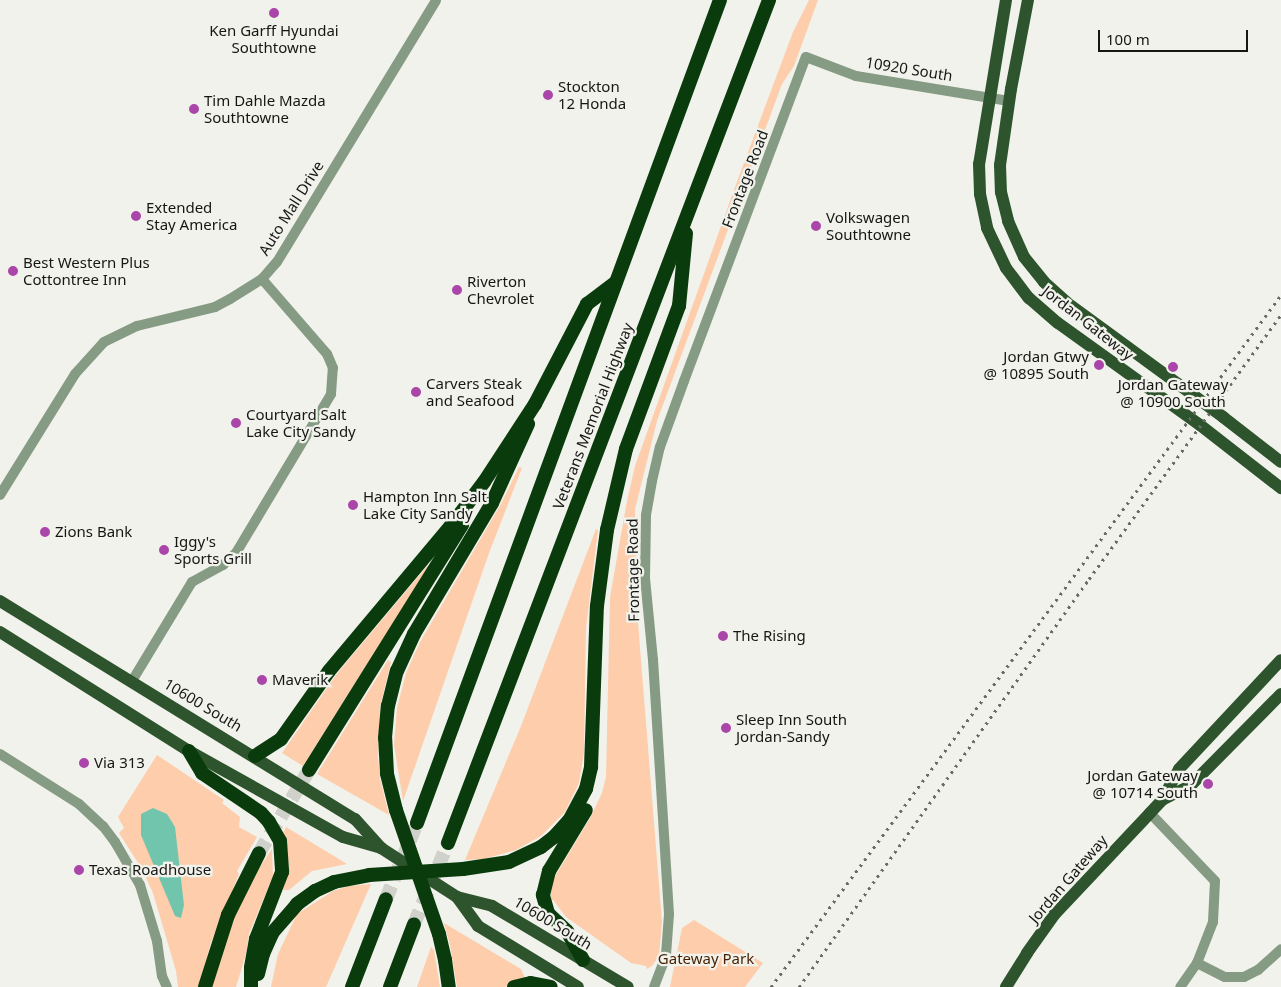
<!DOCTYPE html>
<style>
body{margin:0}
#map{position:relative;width:1281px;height:987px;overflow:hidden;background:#f1f2eb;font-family:"Noto Sans",sans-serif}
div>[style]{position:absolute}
.green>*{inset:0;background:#fdcdac}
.water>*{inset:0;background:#72c5ad}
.highway-tunnel>*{height:14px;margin-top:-7px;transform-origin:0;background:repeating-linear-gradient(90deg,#d0d1cb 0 14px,transparent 0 21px)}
.minor>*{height:10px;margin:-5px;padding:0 5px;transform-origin:5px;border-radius:5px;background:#869b84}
.major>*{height:12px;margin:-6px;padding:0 6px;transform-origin:6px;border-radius:6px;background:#2e542d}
.highway>*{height:14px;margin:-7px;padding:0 7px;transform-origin:7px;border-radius:7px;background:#0a3b0d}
.rail>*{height:3px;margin-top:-1.5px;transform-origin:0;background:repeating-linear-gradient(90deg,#6a6a67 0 2.5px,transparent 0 7.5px)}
.major-bridge>*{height:12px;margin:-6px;padding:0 6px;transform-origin:6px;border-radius:6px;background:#2e542d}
.highway-bridge>*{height:14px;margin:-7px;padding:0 7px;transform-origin:7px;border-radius:7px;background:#0a3b0d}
.dots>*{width:14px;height:14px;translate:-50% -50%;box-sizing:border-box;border:2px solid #f1f2eb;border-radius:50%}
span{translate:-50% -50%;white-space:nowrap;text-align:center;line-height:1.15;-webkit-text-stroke:4.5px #f1f2eb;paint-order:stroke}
.poi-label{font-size:15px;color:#161614}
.left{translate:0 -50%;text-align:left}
.right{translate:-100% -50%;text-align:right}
.street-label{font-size:15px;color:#161614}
.park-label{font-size:15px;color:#451f00}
.scale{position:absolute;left:1098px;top:30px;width:150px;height:22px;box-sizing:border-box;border:2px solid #161614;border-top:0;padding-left:6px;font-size:15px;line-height:18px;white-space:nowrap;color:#161614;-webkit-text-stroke:4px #f1f2eb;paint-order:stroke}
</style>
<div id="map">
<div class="green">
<i style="clip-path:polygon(809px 0,818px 0,794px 66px,782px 84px,657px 421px,635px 509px,637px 610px,662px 922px,659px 956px,652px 966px,647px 969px,646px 966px,631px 963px,566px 917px,553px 900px,551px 901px,551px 883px,589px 820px,602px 793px,606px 777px,610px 597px,627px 501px,635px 466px,735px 187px,793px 32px)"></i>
<i style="clip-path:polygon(519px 467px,522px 468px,489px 553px,403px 801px,394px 745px,397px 708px,406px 673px,420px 642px,501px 504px)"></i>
<i style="clip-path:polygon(596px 529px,598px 530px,586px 628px,584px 752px,579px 783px,565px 812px,541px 836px,516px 850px,483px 859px,465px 860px,521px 726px)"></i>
<i style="clip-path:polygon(428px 565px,429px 566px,303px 766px,282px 753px,336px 675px)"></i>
<i style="clip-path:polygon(388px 660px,391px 662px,380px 707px,378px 757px,380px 779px,389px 815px,317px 774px)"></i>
<i style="clip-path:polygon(157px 755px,224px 800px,222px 803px,240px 817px,239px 827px,257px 837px,237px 871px,239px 874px,211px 942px,199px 987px,178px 987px,176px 971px,153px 893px,142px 869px,119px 833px,124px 828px,118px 817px)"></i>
<i style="clip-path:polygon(286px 827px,347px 864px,312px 871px,289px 890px,283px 890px,289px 868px,287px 846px,283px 833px)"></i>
<i style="clip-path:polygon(272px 849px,273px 876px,249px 934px,246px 954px,236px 987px,212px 987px,233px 918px,251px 880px)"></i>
<i style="clip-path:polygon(371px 884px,326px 987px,271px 987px,278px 954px,297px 914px,333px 891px,349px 886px)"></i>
<i style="clip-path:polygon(694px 920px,763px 963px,745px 987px,670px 987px,682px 928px)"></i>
<i style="clip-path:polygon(444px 923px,521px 969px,525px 978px,505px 987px,457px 987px,450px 945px)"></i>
<i style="clip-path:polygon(431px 947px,434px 950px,440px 987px,417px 987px)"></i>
</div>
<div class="water">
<i style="clip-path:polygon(153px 808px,167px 814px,175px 827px,184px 905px,181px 918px,175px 916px,141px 835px,141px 814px)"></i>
</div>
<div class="highway-tunnel">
<i style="left:259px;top:853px;width:97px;rotate:-58.9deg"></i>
<i style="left:386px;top:899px;width:82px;rotate:-67.8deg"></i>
<i style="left:414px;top:924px;width:88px;rotate:-67.2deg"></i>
</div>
<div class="minor">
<i style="left:0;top:495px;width:142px;rotate:-58.2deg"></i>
<i style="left:75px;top:374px;width:43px;rotate:-47.8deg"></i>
<i style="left:104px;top:342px;width:37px;rotate:-26deg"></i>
<i style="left:137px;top:326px;width:80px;rotate:-13.7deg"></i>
<i style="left:215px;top:307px;width:17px;rotate:-28deg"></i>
<i style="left:230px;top:299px;width:38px;rotate:-32deg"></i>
<i style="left:262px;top:279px;width:23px;rotate:-49deg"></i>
<i style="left:277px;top:262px;width:306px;rotate:-58.7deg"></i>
<i style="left:132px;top:681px;width:116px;rotate:-58.8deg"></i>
<i style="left:192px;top:582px;width:35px;rotate:-29deg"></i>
<i style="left:223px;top:565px;width:18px;rotate:-43deg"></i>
<i style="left:236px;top:553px;width:185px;rotate:-59.1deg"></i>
<i style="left:331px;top:394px;width:26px;rotate:-86deg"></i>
<i style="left:333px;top:368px;width:15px;rotate:-113deg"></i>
<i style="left:327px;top:354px;width:99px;rotate:-130.9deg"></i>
<i style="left:0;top:754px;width:93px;rotate:32.3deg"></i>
<i style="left:79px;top:804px;width:33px;rotate:43deg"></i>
<i style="left:103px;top:826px;width:20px;rotate:53deg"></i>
<i style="left:115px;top:842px;width:50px;rotate:59.8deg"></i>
<i style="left:140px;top:885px;width:59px;rotate:73.1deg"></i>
<i style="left:157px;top:941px;width:35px;rotate:82deg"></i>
<i style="left:162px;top:976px;width:12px;rotate:66deg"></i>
<i style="left:1150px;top:813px;width:94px;rotate:46.3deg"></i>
<i style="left:1215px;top:881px;width:41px;rotate:92.8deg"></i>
<i style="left:1213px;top:922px;width:44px;rotate:111.3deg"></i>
<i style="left:1197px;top:963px;width:29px;rotate:125deg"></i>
<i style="left:1197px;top:963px;width:31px;rotate:27deg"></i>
<i style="left:1225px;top:977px;width:19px"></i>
<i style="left:1244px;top:977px;width:16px;rotate:-27deg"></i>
<i style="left:1258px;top:970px;width:31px;rotate:-42deg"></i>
<i style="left:654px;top:987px;width:34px;rotate:-69deg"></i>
<i style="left:666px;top:955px;width:41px;rotate:-85.8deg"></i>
<i style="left:669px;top:914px;width:255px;rotate:-93.6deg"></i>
<i style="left:653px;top:660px;width:81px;rotate:-95.6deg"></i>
<i style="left:645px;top:579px;width:64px;rotate:-89.1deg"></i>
<i style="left:646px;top:515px;width:35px;rotate:-80deg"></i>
<i style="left:652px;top:481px;width:35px;rotate:-77deg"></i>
<i style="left:660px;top:447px;width:70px;rotate:-70deg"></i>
<i style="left:684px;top:381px;width:346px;rotate:-69.4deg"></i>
<i style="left:806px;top:57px;width:53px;rotate:20.8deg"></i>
<i style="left:856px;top:76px;width:155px;rotate:9.3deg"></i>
</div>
<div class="major">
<i style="left:1006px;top:0;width:166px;rotate:99.3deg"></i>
<i style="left:979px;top:164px;width:30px;rotate:88deg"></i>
<i style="left:980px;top:194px;width:35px;rotate:78deg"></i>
<i style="left:987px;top:228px;width:44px;rotate:64.6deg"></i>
<i style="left:1006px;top:268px;width:38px;rotate:53deg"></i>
<i style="left:1029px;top:298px;width:38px;rotate:41deg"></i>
<i style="left:1058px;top:323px;width:175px;rotate:35.7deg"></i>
<i style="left:1200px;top:425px;width:103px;rotate:37.9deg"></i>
<i style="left:1028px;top:0;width:91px;rotate:100.8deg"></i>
<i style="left:1011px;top:89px;width:77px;rotate:98.2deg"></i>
<i style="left:1000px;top:165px;width:27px;rotate:88deg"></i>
<i style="left:1001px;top:192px;width:30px;rotate:76deg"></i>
<i style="left:1008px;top:221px;width:39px;rotate:66deg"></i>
<i style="left:1024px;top:257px;width:32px;rotate:51deg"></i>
<i style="left:1044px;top:282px;width:30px;rotate:42deg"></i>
<i style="left:1066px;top:302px;width:195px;rotate:36.2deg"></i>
<i style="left:1223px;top:417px;width:73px;rotate:37.8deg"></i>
<i style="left:0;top:601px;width:417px;rotate:31.6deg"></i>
<i style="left:355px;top:819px;width:39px;rotate:48deg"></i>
<i style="left:0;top:632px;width:223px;rotate:32.2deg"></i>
<i style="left:189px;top:751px;width:176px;rotate:29.2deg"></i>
<i style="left:343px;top:837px;width:40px;rotate:16deg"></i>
<i style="left:1162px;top:800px;width:35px;rotate:-61deg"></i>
<i style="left:1179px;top:769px;width:149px;rotate:-46.9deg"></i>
<i style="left:457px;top:897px;width:36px;rotate:14deg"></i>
<i style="left:492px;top:906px;width:158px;rotate:30.8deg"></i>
<i style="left:457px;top:897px;width:36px;rotate:54deg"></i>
<i style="left:478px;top:926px;width:117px;rotate:31.4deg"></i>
<i style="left:1006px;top:987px;width:40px;rotate:-58deg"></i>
<i style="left:1027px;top:953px;width:47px;rotate:-54.6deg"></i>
<i style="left:1054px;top:915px;width:140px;rotate:-46.7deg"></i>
<i style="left:1150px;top:813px;width:18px;rotate:-47deg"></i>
<i style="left:1162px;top:800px;width:33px;rotate:-27deg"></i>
<i style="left:1191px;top:785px;width:128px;rotate:-45.3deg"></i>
</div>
<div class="highway">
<i style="left:189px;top:751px;width:26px;rotate:59deg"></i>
<i style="left:202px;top:773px;width:71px;rotate:34.1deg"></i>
<i style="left:261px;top:813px;width:12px;rotate:48deg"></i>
<i style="left:269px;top:822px;width:22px;rotate:60deg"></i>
<i style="left:280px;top:841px;width:31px;rotate:86deg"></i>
<i style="left:282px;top:872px;width:72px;rotate:111.2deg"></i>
<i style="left:256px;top:939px;width:29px;rotate:100deg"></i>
<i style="left:251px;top:968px;width:19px;rotate:90deg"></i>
<i style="left:255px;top:756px;width:31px;rotate:-33deg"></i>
<i style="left:281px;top:739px;width:83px;rotate:-54.8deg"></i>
<i style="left:329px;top:671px;width:188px;rotate:-50deg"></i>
<i style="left:450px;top:527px;width:56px;rotate:-52.9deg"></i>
<i style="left:484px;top:482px;width:93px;rotate:-56.8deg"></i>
<i style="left:535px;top:404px;width:113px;rotate:-62.5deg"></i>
<i style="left:587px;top:304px;width:36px;rotate:-37deg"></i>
<i style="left:309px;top:770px;width:289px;rotate:-58deg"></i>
<i style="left:396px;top:810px;width:38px;rotate:-104deg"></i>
<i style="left:387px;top:773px;width:35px;rotate:-93deg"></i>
<i style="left:385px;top:738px;width:32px;rotate:-85deg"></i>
<i style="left:388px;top:706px;width:36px;rotate:-76deg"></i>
<i style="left:397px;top:671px;width:41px;rotate:-65.3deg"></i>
<i style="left:414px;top:634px;width:152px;rotate:-59.2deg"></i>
<i style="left:492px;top:503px;width:87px;rotate:-65.5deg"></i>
<i style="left:417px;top:823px;width:877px;rotate:-69.79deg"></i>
<i style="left:448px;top:843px;width:902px;rotate:-69.15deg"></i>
<i style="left:463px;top:869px;width:47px;rotate:-8.7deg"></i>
<i style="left:509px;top:862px;width:35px;rotate:-25deg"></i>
<i style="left:541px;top:847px;width:16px;rotate:-38deg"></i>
<i style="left:554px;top:837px;width:24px;rotate:-48deg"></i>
<i style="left:570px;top:819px;width:34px;rotate:-62deg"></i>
<i style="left:586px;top:789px;width:23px;rotate:-77deg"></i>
<i style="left:591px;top:767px;width:161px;rotate:-87.9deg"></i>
<i style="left:597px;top:606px;width:77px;rotate:-82.5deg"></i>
<i style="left:607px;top:530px;width:83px;rotate:-76.8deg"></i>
<i style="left:626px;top:449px;width:153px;rotate:-69.7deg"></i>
<i style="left:679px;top:306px;width:73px;rotate:-84.5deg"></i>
<i style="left:439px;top:934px;width:27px;rotate:77deg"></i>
<i style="left:445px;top:960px;width:27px;rotate:82deg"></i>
<i style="left:583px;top:960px;width:33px;rotate:-119deg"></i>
<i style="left:567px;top:931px;width:26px;rotate:-137deg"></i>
<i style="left:548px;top:913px;width:19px;rotate:-106deg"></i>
<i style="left:543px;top:895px;width:25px;rotate:-76deg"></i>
<i style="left:549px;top:871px;width:71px;rotate:-58.8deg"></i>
<i style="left:258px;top:974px;width:21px;rotate:-76deg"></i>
<i style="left:263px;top:954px;width:24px;rotate:-66deg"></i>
<i style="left:273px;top:932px;width:37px;rotate:-49deg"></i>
<i style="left:297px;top:904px;width:22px;rotate:-36deg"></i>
<i style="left:315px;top:891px;width:21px;rotate:-25deg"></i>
<i style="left:334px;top:882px;width:36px;rotate:-11deg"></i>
<i style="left:205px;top:987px;width:76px;rotate:-72.3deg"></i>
<i style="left:228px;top:915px;width:69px;rotate:-63.4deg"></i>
<i style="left:352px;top:987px;width:94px;rotate:-68.9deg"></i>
<i style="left:390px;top:987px;width:67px;rotate:-69.1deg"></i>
<i style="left:514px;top:987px;width:17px;rotate:-13deg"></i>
<i style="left:531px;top:983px;width:20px;rotate:11deg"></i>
</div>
<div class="rail">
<i style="left:771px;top:987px;width:860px;rotate:-53.61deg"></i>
<i style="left:799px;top:987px;width:501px;rotate:-54.6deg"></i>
<i style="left:1089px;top:579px;width:326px;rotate:-54deg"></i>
</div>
<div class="major-bridge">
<i style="left:381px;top:848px;width:90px;rotate:32.8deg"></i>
</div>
<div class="highway-bridge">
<i style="left:396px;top:810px;width:131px;rotate:70.9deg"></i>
<i style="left:369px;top:875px;width:94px;rotate:-3.7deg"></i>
</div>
<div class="dots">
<i style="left:274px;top:13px;background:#aa45a9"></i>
<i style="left:548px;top:95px;background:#aa45a9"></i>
<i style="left:194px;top:109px;background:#aa45a9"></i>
<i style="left:136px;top:216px;background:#aa45a9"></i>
<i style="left:816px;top:226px;background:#aa45a9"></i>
<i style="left:13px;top:271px;background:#aa45a9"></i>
<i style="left:457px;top:290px;background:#aa45a9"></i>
<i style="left:1099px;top:365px;background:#aa45a9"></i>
<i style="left:1173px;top:367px;background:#aa45a9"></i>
<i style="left:416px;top:392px;background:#aa45a9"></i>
<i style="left:236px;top:423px;background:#aa45a9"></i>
<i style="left:353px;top:505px;background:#aa45a9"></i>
<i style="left:45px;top:532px;background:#aa45a9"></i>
<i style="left:164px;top:550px;background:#aa45a9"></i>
<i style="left:723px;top:636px;background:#aa45a9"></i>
<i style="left:262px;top:680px;background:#aa45a9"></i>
<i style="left:726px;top:728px;background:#aa45a9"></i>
<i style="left:84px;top:763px;background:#aa45a9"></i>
<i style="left:1208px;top:784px;background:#aa45a9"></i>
<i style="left:79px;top:870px;background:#aa45a9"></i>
</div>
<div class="poi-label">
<span style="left:274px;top:39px">Ken Garff Hyundai<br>Southtowne</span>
<span class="left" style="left:558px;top:95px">Stockton<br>12 Honda</span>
<span class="left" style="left:204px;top:109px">Tim Dahle Mazda<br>Southtowne</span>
<span class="left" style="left:146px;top:216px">Extended<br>Stay America</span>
<span class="left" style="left:826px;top:226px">Volkswagen<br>Southtowne</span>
<span class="left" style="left:23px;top:271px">Best Western Plus<br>Cottontree Inn</span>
<span class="left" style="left:467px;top:290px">Riverton<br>Chevrolet</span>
<span class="right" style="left:1089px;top:365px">Jordan Gtwy<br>@ 10895 South</span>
<span class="left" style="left:426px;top:392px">Carvers Steak<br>and Seafood</span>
<span style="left:1173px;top:393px">Jordan Gateway<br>@ 10900 South</span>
<span class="left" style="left:246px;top:423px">Courtyard Salt<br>Lake City Sandy</span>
<span class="left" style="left:363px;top:505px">Hampton Inn Salt<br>Lake City Sandy</span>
<span class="left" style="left:55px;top:532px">Zions Bank</span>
<span class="left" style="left:174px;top:550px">Iggy's<br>Sports Grill</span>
<span class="left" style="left:733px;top:636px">The Rising</span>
<span class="left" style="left:272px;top:680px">Maverik</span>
<span class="left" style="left:736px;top:728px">Sleep Inn South<br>Jordan-Sandy</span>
<span class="left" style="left:94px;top:763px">Via 313</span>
<span class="right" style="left:1198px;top:784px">Jordan Gateway<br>@ 10714 South</span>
<span class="left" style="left:89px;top:870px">Texas Roadhouse</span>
</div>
<div class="street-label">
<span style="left:909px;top:69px;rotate:9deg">10920 South</span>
<span style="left:745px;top:179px;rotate:-69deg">Frontage Road</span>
<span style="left:291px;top:208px;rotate:-58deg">Auto Mall Drive</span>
<span style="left:1088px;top:323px;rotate:38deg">Jordan Gateway</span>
<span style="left:593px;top:416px;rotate:-69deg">Veterans Memorial Highway</span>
<span style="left:633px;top:570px;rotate:-91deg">Frontage Road</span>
<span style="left:203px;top:705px;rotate:31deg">10600 South</span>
<span style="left:1068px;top:879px;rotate:-49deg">Jordan Gateway</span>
<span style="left:553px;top:923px;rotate:31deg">10600 South</span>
</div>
<div class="park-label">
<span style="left:706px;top:959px">Gateway Park</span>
</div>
<div class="scale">100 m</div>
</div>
